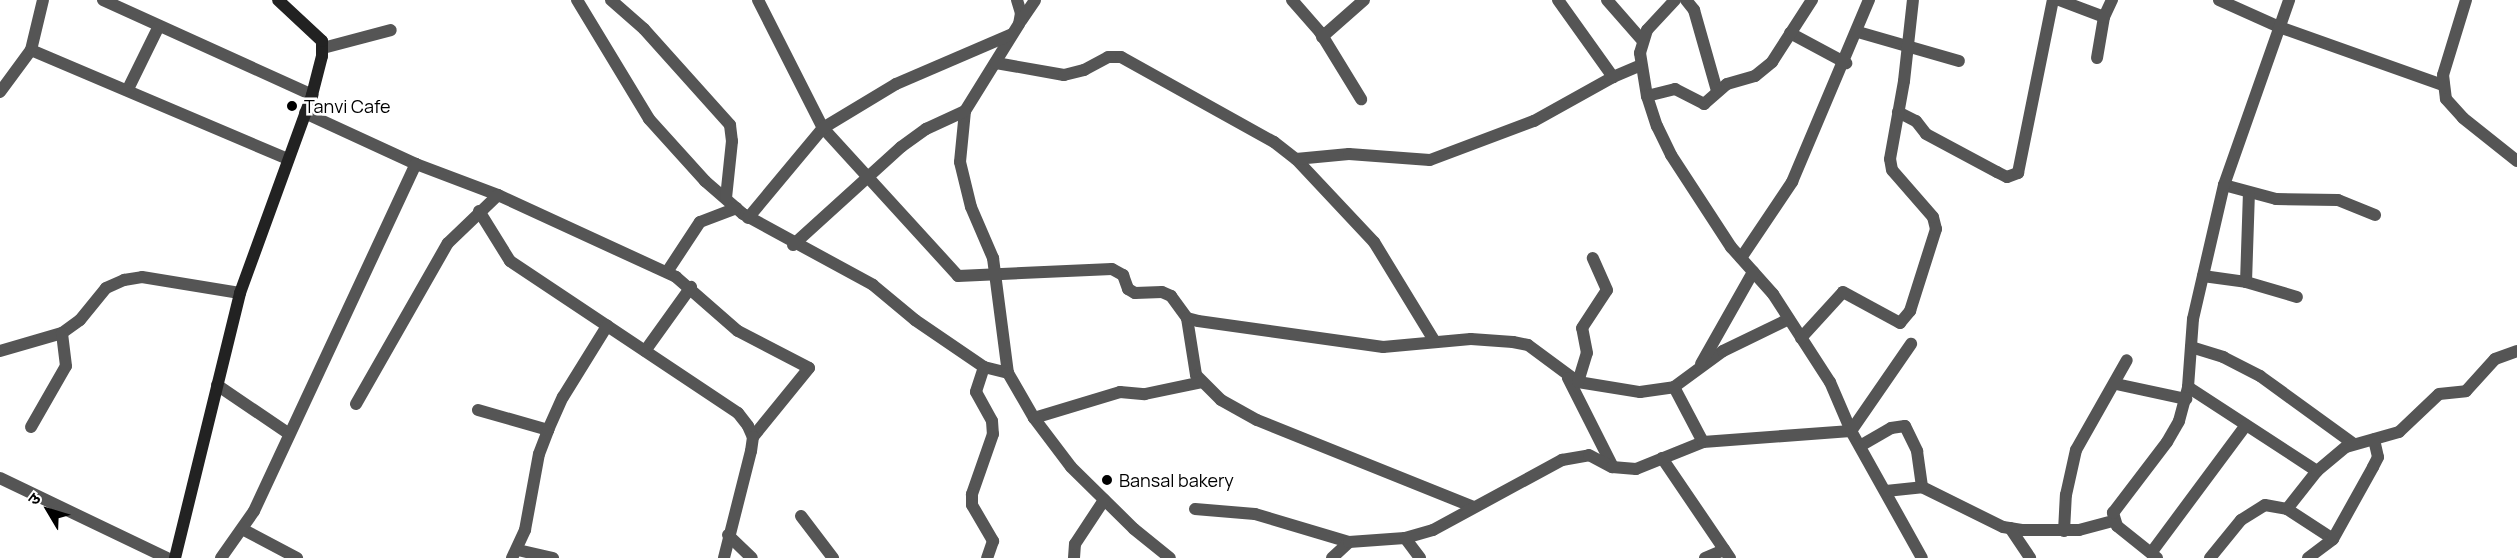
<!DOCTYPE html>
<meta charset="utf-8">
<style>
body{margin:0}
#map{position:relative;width:2517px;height:558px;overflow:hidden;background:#fff;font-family:Manrope,"Noto Sans Devanagari",sans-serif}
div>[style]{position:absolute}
.street>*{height:12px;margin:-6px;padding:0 6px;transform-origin:6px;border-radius:6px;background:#555}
.secondary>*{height:12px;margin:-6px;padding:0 6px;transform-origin:6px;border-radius:6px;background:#222}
.dots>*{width:16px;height:16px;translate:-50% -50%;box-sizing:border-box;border:3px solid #fff;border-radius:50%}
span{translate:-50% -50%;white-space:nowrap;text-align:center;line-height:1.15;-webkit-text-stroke:5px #fff;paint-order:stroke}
.poi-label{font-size:18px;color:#000}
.left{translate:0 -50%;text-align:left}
.north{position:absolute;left:18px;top:480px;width:60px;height:60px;-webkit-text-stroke:4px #fff;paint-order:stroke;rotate:308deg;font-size:16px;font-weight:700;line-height:24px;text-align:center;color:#000}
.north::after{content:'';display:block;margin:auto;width:21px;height:27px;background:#000;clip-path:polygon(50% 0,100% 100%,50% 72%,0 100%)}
</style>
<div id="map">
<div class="street">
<i style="left:103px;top:0;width:230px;rotate:24.4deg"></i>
<i style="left:577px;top:0;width:139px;rotate:58.8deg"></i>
<i style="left:649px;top:119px;width:84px;rotate:47.9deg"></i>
<i style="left:705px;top:181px;width:50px;rotate:41deg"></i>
<i style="left:743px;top:214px;width:148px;rotate:28.6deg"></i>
<i style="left:873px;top:285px;width:55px;rotate:39.8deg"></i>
<i style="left:915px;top:320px;width:83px;rotate:34.3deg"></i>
<i style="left:984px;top:367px;width:25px;rotate:14deg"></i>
<i style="left:611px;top:0;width:44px;rotate:41.3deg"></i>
<i style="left:644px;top:29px;width:129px;rotate:48.1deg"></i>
<i style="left:730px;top:125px;width:16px;rotate:83deg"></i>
<i style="left:732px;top:141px;width:57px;rotate:96deg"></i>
<i style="left:758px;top:0;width:144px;rotate:63.1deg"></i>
<i style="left:823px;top:128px;width:200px;rotate:47.6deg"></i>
<i style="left:958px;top:276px;width:154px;rotate:-2.6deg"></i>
<i style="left:1112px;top:269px;width:13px;rotate:29deg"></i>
<i style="left:1123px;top:275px;width:15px;rotate:70deg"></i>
<i style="left:1128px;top:289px;width:8px;rotate:30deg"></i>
<i style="left:1135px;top:293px;width:27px;rotate:-2deg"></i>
<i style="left:1162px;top:292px;width:10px;rotate:24deg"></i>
<i style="left:1171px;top:296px;width:27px;rotate:54deg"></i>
<i style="left:1187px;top:318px;width:11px;rotate:15deg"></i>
<i style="left:1198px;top:321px;width:187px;rotate:8deg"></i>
<i style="left:1383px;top:347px;width:88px;rotate:-5.2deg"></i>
<i style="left:1471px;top:339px;width:42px;rotate:4.1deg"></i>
<i style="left:1513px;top:342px;width:15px;rotate:11deg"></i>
<i style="left:1528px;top:345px;width:62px;rotate:36.5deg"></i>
<i style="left:1578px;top:382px;width:63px;rotate:9.2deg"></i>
<i style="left:1640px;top:392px;width:34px;rotate:-8deg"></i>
<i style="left:1674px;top:387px;width:61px;rotate:-36.3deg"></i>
<i style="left:1723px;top:351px;width:73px;rotate:-25.9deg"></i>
<i style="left:1017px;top:0;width:14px;rotate:73deg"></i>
<i style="left:1021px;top:13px;width:11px;rotate:100deg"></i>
<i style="left:1019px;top:24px;width:102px;rotate:121.8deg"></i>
<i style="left:965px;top:111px;width:51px;rotate:95.6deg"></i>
<i style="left:960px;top:162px;width:46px;rotate:76.3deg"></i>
<i style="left:971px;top:207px;width:56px;rotate:66.7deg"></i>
<i style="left:993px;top:258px;width:116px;rotate:82.6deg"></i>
<i style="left:1008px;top:373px;width:52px;rotate:60deg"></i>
<i style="left:1034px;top:418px;width:61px;rotate:52.9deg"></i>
<i style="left:1071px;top:467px;width:88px;rotate:44.5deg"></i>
<i style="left:1134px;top:529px;width:46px;rotate:38.9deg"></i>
<i style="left:1292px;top:0;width:43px;rotate:48.8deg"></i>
<i style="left:1320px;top:32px;width:79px;rotate:58.5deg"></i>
<i style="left:1558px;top:0;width:95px;rotate:54.5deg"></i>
<i style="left:1607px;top:0;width:53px;rotate:48.8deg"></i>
<i style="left:1675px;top:0;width:41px;rotate:133deg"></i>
<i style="left:1647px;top:30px;width:24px;rotate:107deg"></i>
<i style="left:1640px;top:53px;width:44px;rotate:80.8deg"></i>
<i style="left:1647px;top:96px;width:32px;rotate:72deg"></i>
<i style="left:1657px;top:126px;width:32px;rotate:64deg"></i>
<i style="left:1671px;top:155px;width:110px;rotate:56.9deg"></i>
<i style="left:1731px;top:247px;width:63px;rotate:48.2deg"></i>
<i style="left:1773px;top:294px;width:105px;rotate:57.1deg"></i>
<i style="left:1830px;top:382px;width:53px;rotate:66.8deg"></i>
<i style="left:1851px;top:431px;width:145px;rotate:60.8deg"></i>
<i style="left:1686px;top:0;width:13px;rotate:51deg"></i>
<i style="left:1694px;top:10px;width:84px;rotate:74.1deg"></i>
<i style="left:2059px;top:0;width:48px;rotate:20.7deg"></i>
<i style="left:2219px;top:0;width:66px;rotate:24.2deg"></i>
<i style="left:2279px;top:27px;width:174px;rotate:19.5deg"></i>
<i style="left:2466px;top:0;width:78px;rotate:107deg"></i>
<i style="left:2443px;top:75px;width:24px;rotate:83deg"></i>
<i style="left:2446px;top:99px;width:25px;rotate:48deg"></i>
<i style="left:2463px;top:118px;width:69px;rotate:38.5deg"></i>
<i style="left:1021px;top:21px;width:25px;rotate:-56deg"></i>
<i style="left:1858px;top:32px;width:105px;rotate:16deg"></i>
<i style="left:1790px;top:33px;width:64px;rotate:28.2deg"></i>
<i style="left:1322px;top:37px;width:56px;rotate:-41.4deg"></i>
<i style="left:323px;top:48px;width:70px;rotate:-14.8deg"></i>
<i style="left:31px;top:50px;width:279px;rotate:23deg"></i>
<i style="left:2097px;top:58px;width:42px;rotate:-80.3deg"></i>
<i style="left:2104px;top:17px;width:19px;rotate:-65deg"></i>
<i style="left:996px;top:63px;width:69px;rotate:10deg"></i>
<i style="left:1064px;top:75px;width:21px;rotate:-14deg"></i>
<i style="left:1084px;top:70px;width:27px;rotate:-28deg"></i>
<i style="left:1108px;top:57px;width:13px"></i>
<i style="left:1121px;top:57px;width:175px;rotate:29.1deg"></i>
<i style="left:1274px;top:142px;width:28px;rotate:38deg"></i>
<i style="left:1296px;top:159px;width:114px;rotate:46.8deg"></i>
<i style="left:1374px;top:242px;width:117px;rotate:58.6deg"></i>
<i style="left:128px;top:89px;width:70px;rotate:-63.8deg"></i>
<i style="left:0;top:92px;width:52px;rotate:-53.6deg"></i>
<i style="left:31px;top:50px;width:51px;rotate:-76.5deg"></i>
<i style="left:1647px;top:96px;width:29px;rotate:-14deg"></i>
<i style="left:1675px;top:89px;width:33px;rotate:27deg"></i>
<i style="left:1704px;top:104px;width:30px;rotate:-41deg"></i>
<i style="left:1727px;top:84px;width:29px;rotate:-16deg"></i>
<i style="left:1755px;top:76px;width:22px;rotate:-39deg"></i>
<i style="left:1772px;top:62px;width:74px;rotate:-57.2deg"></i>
<i style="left:1898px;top:112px;width:20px;rotate:27deg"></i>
<i style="left:1916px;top:121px;width:16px;rotate:52deg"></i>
<i style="left:1926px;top:134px;width:81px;rotate:28.2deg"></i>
<i style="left:1997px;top:172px;width:11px;rotate:27deg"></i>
<i style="left:2007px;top:177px;width:12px;rotate:-20deg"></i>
<i style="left:2018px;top:173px;width:177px;rotate:-78.6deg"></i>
<i style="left:305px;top:113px;width:122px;rotate:24.7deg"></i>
<i style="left:416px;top:164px;width:88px;rotate:20.7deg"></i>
<i style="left:498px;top:195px;width:196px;rotate:24.7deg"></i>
<i style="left:676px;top:277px;width:82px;rotate:41.1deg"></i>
<i style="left:738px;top:331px;width:80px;rotate:27.5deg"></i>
<i style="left:809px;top:368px;width:89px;rotate:129.1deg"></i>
<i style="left:1296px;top:159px;width:53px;rotate:-5.4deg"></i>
<i style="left:1349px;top:154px;width:81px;rotate:4.2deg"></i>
<i style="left:1430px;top:160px;width:111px;rotate:-20.6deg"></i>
<i style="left:1534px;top:121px;width:90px;rotate:-29.1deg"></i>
<i style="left:1613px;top:77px;width:30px;rotate:-23deg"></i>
<i style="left:2224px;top:185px;width:54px;rotate:15.1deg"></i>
<i style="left:2276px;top:199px;width:62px;rotate:0.9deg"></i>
<i style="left:2338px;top:200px;width:40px;rotate:22deg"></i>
<i style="left:479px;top:211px;width:59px;rotate:58.2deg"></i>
<i style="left:510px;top:261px;width:274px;rotate:33.7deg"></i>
<i style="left:738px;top:413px;width:16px;rotate:52deg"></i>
<i style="left:748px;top:426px;width:12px;rotate:66deg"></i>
<i style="left:753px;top:437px;width:14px;rotate:98deg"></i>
<i style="left:751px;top:451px;width:110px;rotate:104.2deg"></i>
<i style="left:748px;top:218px;width:117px;rotate:-50.2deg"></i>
<i style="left:823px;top:128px;width:85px;rotate:-31.1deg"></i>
<i style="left:896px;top:84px;width:126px;rotate:-23.3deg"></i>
<i style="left:793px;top:245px;width:146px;rotate:-42.2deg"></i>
<i style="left:901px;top:147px;width:31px;rotate:-36deg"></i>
<i style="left:926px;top:129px;width:43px;rotate:-24.8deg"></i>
<i style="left:1741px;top:258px;width:92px;rotate:-56.1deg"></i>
<i style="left:1792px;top:182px;width:198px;rotate:-67.1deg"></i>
<i style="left:667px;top:272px;width:60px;rotate:-56.6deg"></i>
<i style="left:700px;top:222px;width:39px;rotate:-21deg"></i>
<i style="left:2203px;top:276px;width:43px;rotate:7.9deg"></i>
<i style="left:2246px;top:282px;width:53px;rotate:16.4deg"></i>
<i style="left:2246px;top:282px;width:89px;rotate:-88.1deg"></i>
<i style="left:1187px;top:318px;width:58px;rotate:81deg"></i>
<i style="left:1196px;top:375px;width:35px;rotate:45deg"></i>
<i style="left:1221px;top:400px;width:41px;rotate:29.1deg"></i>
<i style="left:1257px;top:420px;width:233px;rotate:21.9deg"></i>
<i style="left:1801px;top:338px;width:62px;rotate:-47.6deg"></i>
<i style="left:1843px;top:292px;width:65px;rotate:28.5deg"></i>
<i style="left:1900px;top:323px;width:16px;rotate:-50deg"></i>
<i style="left:1910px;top:311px;width:86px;rotate:-72.4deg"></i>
<i style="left:1936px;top:229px;width:12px;rotate:-104deg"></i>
<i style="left:1933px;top:217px;width:62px;rotate:-131.1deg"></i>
<i style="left:1892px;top:170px;width:11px;rotate:-100deg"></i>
<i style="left:1890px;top:159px;width:79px;rotate:-79.8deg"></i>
<i style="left:1904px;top:81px;width:81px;rotate:-83.7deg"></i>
<i style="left:2191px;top:347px;width:34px;rotate:17deg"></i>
<i style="left:2223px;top:357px;width:42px;rotate:27.2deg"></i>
<i style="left:2260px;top:376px;width:116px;rotate:35.9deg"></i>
<i style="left:0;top:351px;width:65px;rotate:-16.2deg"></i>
<i style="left:62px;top:333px;width:22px;rotate:-36deg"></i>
<i style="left:80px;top:320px;width:41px;rotate:-50.9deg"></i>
<i style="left:106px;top:288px;width:20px;rotate:-24deg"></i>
<i style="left:124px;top:280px;width:18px;rotate:-9deg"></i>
<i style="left:142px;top:277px;width:99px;rotate:9.3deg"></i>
<i style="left:645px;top:351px;width:79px;rotate:-54.3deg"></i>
<i style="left:1701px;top:364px;width:106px;rotate:-60.5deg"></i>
<i style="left:984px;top:367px;width:26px;rotate:108deg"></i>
<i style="left:976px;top:392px;width:33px;rotate:61deg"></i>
<i style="left:992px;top:421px;width:13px;rotate:86deg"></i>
<i style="left:993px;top:434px;width:64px;rotate:109.3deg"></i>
<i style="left:972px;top:494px;width:11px;rotate:90deg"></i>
<i style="left:972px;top:505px;width:42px;rotate:59.7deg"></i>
<i style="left:993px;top:541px;width:18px;rotate:109deg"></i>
<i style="left:1568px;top:378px;width:97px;rotate:63.2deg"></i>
<i style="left:1578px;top:382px;width:30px;rotate:-73deg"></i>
<i style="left:1587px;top:353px;width:25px;rotate:-101deg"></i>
<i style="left:1582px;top:328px;width:45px;rotate:-56.7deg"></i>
<i style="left:1607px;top:290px;width:35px;rotate:-114deg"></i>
<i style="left:2116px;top:384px;width:72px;rotate:12.1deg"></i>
<i style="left:217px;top:385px;width:86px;rotate:34.1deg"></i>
<i style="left:1674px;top:387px;width:62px;rotate:62.2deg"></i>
<i style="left:2188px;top:387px;width:154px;rotate:33.1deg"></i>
<i style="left:356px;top:404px;width:185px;rotate:-60.3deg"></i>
<i style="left:448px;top:243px;width:69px;rotate:-43.8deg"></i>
<i style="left:478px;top:410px;width:73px;rotate:15.9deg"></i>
<i style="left:1034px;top:418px;width:90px;rotate:-16.8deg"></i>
<i style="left:1120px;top:392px;width:25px;rotate:5deg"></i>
<i style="left:1145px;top:394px;width:58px;rotate:-11.9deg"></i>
<i style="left:31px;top:427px;width:70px;rotate:-60.2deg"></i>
<i style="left:66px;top:366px;width:33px;rotate:-97deg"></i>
<i style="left:1860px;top:446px;width:36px;rotate:-30deg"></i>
<i style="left:1891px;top:428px;width:14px;rotate:-8deg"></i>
<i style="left:1905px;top:426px;width:28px;rotate:64deg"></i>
<i style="left:1917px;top:451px;width:36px;rotate:82deg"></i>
<i style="left:1662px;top:458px;width:121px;rotate:55.8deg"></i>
<i style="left:0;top:478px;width:185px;rotate:25.6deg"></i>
<i style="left:1886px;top:491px;width:36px;rotate:-6deg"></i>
<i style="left:1922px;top:487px;width:90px;rotate:26.3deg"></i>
<i style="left:2003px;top:527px;width:19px;rotate:9deg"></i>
<i style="left:2022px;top:530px;width:57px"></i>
<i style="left:2079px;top:530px;width:35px;rotate:-15deg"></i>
<i style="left:1195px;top:509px;width:60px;rotate:4.8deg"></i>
<i style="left:1255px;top:514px;width:98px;rotate:16.6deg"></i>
<i style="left:2287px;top:509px;width:48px;rotate:-51.7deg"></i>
<i style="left:2317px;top:471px;width:38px;rotate:-40deg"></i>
<i style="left:2346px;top:447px;width:55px;rotate:-15.8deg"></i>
<i style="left:2399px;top:432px;width:55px;rotate:-43.5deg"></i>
<i style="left:2439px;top:394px;width:27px;rotate:-6deg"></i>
<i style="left:2466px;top:391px;width:43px;rotate:-47.8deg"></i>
<i style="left:2495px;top:359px;width:23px;rotate:-20deg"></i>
<i style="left:801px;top:516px;width:53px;rotate:52.7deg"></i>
<i style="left:2010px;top:528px;width:36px;rotate:56deg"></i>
<i style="left:244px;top:530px;width:60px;rotate:27.8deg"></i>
<i style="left:2064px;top:531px;width:36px;rotate:-87deg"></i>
<i style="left:2066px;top:495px;width:46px;rotate:-77.5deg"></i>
<i style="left:2076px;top:450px;width:103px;rotate:-60.5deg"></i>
<i style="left:728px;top:535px;width:33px;rotate:44deg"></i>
<i style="left:1405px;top:538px;width:25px;rotate:53deg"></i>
<i style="left:518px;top:550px;width:36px;rotate:13deg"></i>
<i style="left:2151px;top:553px;width:159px;rotate:-53.4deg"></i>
<i style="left:221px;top:558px;width:57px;rotate:-54.9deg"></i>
<i style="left:254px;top:511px;width:383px;rotate:-65deg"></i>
<i style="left:512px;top:558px;width:31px;rotate:-65deg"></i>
<i style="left:525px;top:530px;width:77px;rotate:-79.6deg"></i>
<i style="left:539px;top:454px;width:26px;rotate:-69deg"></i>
<i style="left:548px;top:430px;width:36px;rotate:-66deg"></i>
<i style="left:563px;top:397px;width:84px;rotate:-58.2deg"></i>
<i style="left:1074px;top:558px;width:14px;rotate:-86deg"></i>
<i style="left:1075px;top:544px;width:53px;rotate:-56.6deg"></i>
<i style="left:1332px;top:558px;width:23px;rotate:-43deg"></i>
<i style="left:1349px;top:542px;width:56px;rotate:-4.1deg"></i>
<i style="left:1405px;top:538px;width:29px;rotate:-16deg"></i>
<i style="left:1433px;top:530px;width:147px;rotate:-28.5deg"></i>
<i style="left:1562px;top:460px;width:27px;rotate:-10deg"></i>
<i style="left:1589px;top:455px;width:26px;rotate:28deg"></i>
<i style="left:1612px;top:467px;width:24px;rotate:5deg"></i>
<i style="left:1636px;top:469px;width:72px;rotate:-21.9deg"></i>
<i style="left:1703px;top:442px;width:148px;rotate:-4.3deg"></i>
<i style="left:1851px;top:431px;width:106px;rotate:-55.4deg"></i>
<i style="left:1705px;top:558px;width:21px;rotate:-23deg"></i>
<i style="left:2157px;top:558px;width:51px;rotate:-141.3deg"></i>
<i style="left:2117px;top:526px;width:14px;rotate:-107deg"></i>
<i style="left:2113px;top:513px;width:89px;rotate:-52.7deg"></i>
<i style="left:2167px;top:442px;width:24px;rotate:-60deg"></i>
<i style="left:2179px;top:421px;width:35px;rotate:-75deg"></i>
<i style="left:2188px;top:387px;width:68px;rotate:-85.8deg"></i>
<i style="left:2193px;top:319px;width:138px;rotate:-77deg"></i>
<i style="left:2224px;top:185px;width:196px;rotate:-70.6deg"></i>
<i style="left:2210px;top:558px;width:49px;rotate:-50.8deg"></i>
<i style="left:2241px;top:520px;width:28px;rotate:-32deg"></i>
<i style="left:2265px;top:505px;width:22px;rotate:10deg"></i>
<i style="left:2287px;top:509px;width:55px;rotate:33.1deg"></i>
<i style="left:2308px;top:558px;width:31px;rotate:-37deg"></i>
<i style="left:2333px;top:539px;width:82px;rotate:-60.9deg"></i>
<i style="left:2373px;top:467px;width:11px;rotate:-63deg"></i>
<i style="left:2378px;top:457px;width:18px;rotate:-103deg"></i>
</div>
<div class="secondary">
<i style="left:175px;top:558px;width:273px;rotate:-76.2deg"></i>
<i style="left:240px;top:293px;width:211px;rotate:-70deg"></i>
<i style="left:312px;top:95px;width:40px;rotate:-75.6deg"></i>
<i style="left:322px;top:56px;width:15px;rotate:-90deg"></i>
<i style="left:322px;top:41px;width:60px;rotate:-137deg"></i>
</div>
<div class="dots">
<i style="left:292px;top:106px;background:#000"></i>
<i style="left:1107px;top:480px;background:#000"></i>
</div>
<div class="poi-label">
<span class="left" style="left:304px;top:106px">Tanvi Cafe</span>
<span class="left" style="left:1119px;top:480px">Bansal bakery</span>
</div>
<div class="north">उ</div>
</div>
